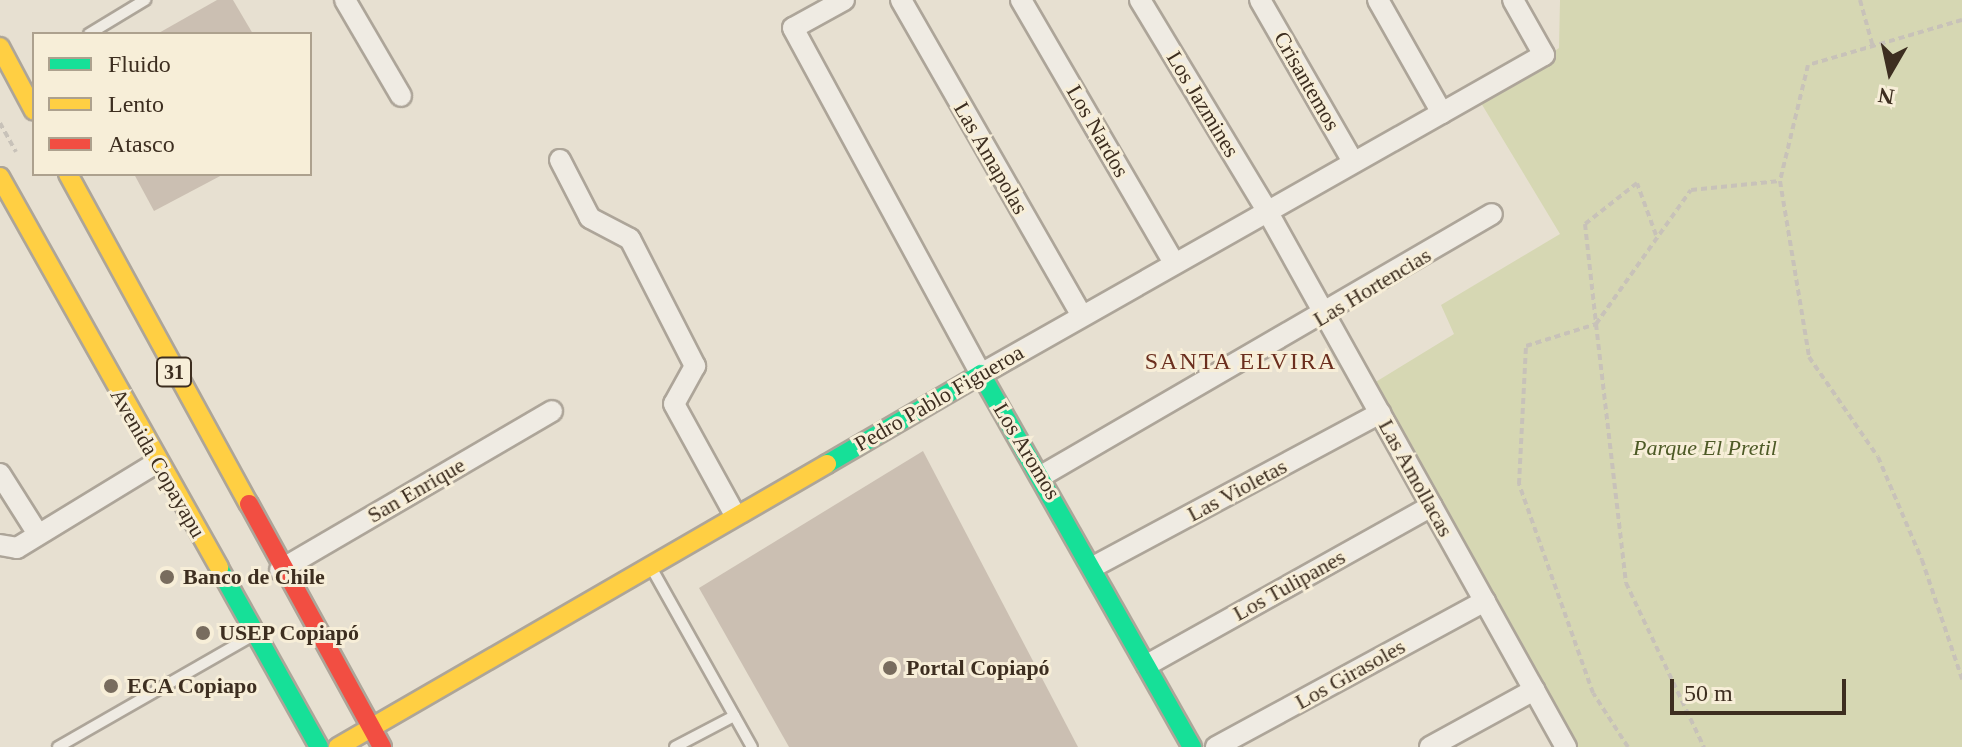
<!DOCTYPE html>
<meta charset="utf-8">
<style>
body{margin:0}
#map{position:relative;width:1962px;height:747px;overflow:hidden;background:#e7e0d1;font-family:Georgia,serif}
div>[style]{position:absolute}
.green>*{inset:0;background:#d6d7b3}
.building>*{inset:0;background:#cbbfb2}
.path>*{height:4px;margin-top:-2px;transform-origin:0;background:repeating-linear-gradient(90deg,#c8c2b9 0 6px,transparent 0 10px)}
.roads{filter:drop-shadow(2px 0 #ada599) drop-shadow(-2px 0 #ada599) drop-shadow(0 2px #ada599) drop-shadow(0 -2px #ada599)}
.lane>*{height:10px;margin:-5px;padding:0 5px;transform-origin:5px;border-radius:5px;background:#efebe3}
.street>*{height:20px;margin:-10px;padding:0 10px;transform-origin:10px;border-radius:10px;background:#efebe3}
.fast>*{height:18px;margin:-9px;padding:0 9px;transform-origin:9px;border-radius:9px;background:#16e098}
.slow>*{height:18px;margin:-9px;padding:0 9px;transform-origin:9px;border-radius:9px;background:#ffcf43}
.jam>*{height:18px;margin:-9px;padding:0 9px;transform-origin:9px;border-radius:9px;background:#f24e42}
.dots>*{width:22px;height:22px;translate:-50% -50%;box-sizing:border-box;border:4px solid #f7eed8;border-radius:50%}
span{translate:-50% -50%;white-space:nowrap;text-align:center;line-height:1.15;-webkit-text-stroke:6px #f7eed8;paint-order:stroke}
.shield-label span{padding:2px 6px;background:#f7eed8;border:2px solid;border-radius:6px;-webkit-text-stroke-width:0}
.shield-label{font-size:20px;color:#3d2e20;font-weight:700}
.street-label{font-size:22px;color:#3d2e20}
.park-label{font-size:22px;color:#4d5a26;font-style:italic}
.poi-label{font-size:22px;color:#3d2e20;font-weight:700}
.left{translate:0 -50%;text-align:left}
.neighbourhood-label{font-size:24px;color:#6b2e1e;letter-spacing:2px}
.legend{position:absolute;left:32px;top:32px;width:280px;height:144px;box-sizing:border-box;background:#f7eed8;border:2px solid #ada18e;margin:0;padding:10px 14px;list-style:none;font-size:24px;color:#3d2e20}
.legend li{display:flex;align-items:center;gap:16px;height:40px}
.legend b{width:40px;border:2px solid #ada18e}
.north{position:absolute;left:1850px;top:32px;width:80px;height:80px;-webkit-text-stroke:6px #f7eed8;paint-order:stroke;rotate:189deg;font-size:22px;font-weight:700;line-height:32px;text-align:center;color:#3d2e20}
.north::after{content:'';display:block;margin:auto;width:28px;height:36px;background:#3d2e20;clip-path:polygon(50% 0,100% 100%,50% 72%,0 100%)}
.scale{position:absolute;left:1670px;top:679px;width:176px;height:36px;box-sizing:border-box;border:4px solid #3d2e20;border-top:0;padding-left:10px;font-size:24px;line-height:28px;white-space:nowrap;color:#3d2e20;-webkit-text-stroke:6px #f7eed8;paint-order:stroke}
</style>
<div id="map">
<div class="green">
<i style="clip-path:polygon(1560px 0,1962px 0,1962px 747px,1578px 747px,1374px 383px,1454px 334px,1441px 305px,1560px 234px,1481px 103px,1559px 48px)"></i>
</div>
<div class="building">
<i style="clip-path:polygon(217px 0,233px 0,253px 34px,157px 34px)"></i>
<i style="clip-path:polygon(134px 174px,224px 174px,154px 211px)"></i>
<i style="clip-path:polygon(923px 451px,1078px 747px,789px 747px,699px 588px)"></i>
</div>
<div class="path">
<i style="left:1860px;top:0;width:49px;rotate:74.5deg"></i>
<i style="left:1962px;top:20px;width:160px;rotate:163.7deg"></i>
<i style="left:1808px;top:65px;width:119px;rotate:103.6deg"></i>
<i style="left:1780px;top:181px;width:178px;rotate:80.6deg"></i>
<i style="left:1809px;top:357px;width:121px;rotate:55.4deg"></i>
<i style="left:1878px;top:457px;width:112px;rotate:66.9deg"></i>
<i style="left:1922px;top:560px;width:126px;rotate:71.4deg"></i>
<i style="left:0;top:123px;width:33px;rotate:61deg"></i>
<i style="left:1656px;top:235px;width:55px;rotate:-110.1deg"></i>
<i style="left:1637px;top:183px;width:66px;rotate:141.7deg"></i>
<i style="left:1585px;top:224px;width:101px;rotate:83.7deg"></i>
<i style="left:1596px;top:324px;width:164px;rotate:-54.7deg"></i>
<i style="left:1691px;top:190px;width:89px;rotate:-5.8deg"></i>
<i style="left:1628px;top:747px;width:64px;rotate:-122.9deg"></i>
<i style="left:1593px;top:693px;width:222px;rotate:-109.5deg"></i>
<i style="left:1519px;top:484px;width:138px;rotate:-87.1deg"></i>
<i style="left:1526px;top:346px;width:73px;rotate:-17.4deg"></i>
<i style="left:1596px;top:324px;width:261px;rotate:83.4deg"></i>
<i style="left:1626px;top:583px;width:182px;rotate:64.6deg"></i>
</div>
<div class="roads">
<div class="lane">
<i style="left:89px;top:34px;width:66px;rotate:-31.3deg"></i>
<i style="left:652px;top:569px;width:204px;rotate:60.7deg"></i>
<i style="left:58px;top:747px;width:221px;rotate:-29.8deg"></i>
<i style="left:675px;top:747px;width:67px;rotate:-27.7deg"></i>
</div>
<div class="street">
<i style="left:345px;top:0;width:111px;rotate:59.7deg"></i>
<i style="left:844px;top:0;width:58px;rotate:151.2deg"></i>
<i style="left:793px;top:28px;width:394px;rotate:61.5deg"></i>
<i style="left:981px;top:374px;width:647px;rotate:-29.54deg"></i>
<i style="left:1544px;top:55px;width:63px;rotate:-119.4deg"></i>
<i style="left:901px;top:0;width:364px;rotate:60.2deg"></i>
<i style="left:1021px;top:0;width:304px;rotate:59.8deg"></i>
<i style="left:1140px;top:0;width:244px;rotate:58.9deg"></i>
<i style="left:1266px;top:209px;width:616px;rotate:60.86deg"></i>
<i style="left:1260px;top:0;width:187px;rotate:60.1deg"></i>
<i style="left:1378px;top:0;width:130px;rotate:60.5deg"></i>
<i style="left:560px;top:160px;width:65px;rotate:62.7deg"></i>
<i style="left:590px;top:218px;width:45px;rotate:27.7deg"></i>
<i style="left:630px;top:239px;width:143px;rotate:62.9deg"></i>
<i style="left:695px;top:366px;width:43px;rotate:118.9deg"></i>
<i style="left:674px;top:404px;width:124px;rotate:61.2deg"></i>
<i style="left:0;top:474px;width:71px;rotate:57.7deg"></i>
<i style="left:1043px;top:475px;width:519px;rotate:-30.17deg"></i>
<i style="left:0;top:545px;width:17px;rotate:10deg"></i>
<i style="left:17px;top:548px;width:165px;rotate:-31.4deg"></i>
<i style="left:1093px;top:567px;width:326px;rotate:-28.2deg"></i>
<i style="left:280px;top:570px;width:315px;rotate:-30.3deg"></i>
<i style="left:1147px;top:665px;width:326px;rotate:-29.2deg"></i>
<i style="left:1216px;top:747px;width:306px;rotate:-28.5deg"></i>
<i style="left:1430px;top:747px;width:119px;rotate:-28.7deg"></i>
</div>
<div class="fast">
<i style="left:827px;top:464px;width:178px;rotate:-30.3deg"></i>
<i style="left:981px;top:374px;width:429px;rotate:60.5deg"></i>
<i style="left:219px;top:568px;width:205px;rotate:60.8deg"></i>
</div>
<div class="slow">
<i style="left:0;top:47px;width:72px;rotate:62deg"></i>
<i style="left:68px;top:174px;width:376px;rotate:61.3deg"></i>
<i style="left:0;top:177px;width:448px;rotate:60.7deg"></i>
<i style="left:338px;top:747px;width:565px;rotate:-30.06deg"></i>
</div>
<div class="jam">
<i style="left:249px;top:504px;width:277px;rotate:61.3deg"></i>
</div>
</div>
<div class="dots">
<i style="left:167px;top:577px;background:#786c5e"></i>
<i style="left:203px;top:633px;background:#786c5e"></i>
<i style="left:890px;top:668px;background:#786c5e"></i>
<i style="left:111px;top:686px;background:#786c5e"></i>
</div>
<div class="shield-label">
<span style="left:174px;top:372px">31</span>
</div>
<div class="street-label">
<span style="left:1307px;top:81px;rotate:60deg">Crisantemos</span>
<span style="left:1203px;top:104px;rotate:59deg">Los Jazmines</span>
<span style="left:1098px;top:131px;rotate:60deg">Los Nardos</span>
<span style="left:991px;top:158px;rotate:60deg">Las Amapolas</span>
<span style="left:1372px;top:287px;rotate:-31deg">Las Hortencias</span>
<span style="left:939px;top:398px;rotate:-30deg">Pedro Pablo Figueroa</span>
<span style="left:1027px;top:451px;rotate:59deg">Los Aromos</span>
<span style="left:158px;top:463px;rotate:60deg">Avenida Copayapu</span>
<span style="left:1416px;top:478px;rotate:61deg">Las Amollacas</span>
<span style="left:416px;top:490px;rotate:-30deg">San Enrique</span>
<span style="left:1237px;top:490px;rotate:-28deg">Las Violetas</span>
<span style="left:1289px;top:585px;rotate:-29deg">Los Tulipanes</span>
<span style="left:1350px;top:674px;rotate:-29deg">Los Girasoles</span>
</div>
<div class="park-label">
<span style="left:1705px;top:448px">Parque El Pretil</span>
</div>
<div class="poi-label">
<span class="left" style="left:183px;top:577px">Banco de Chile</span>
<span class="left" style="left:219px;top:633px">USEP Copiapó</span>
<span class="left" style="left:906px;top:668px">Portal Copiapó</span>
<span class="left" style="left:127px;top:686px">ECA Copiapo</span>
</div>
<div class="neighbourhood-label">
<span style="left:1241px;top:362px">SANTA ELVIRA</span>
</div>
<ul class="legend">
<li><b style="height:10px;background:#16e098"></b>Fluido</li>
<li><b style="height:10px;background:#ffcf43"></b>Lento</li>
<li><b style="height:10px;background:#f24e42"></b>Atasco</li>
</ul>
<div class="north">N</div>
<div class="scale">50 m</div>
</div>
